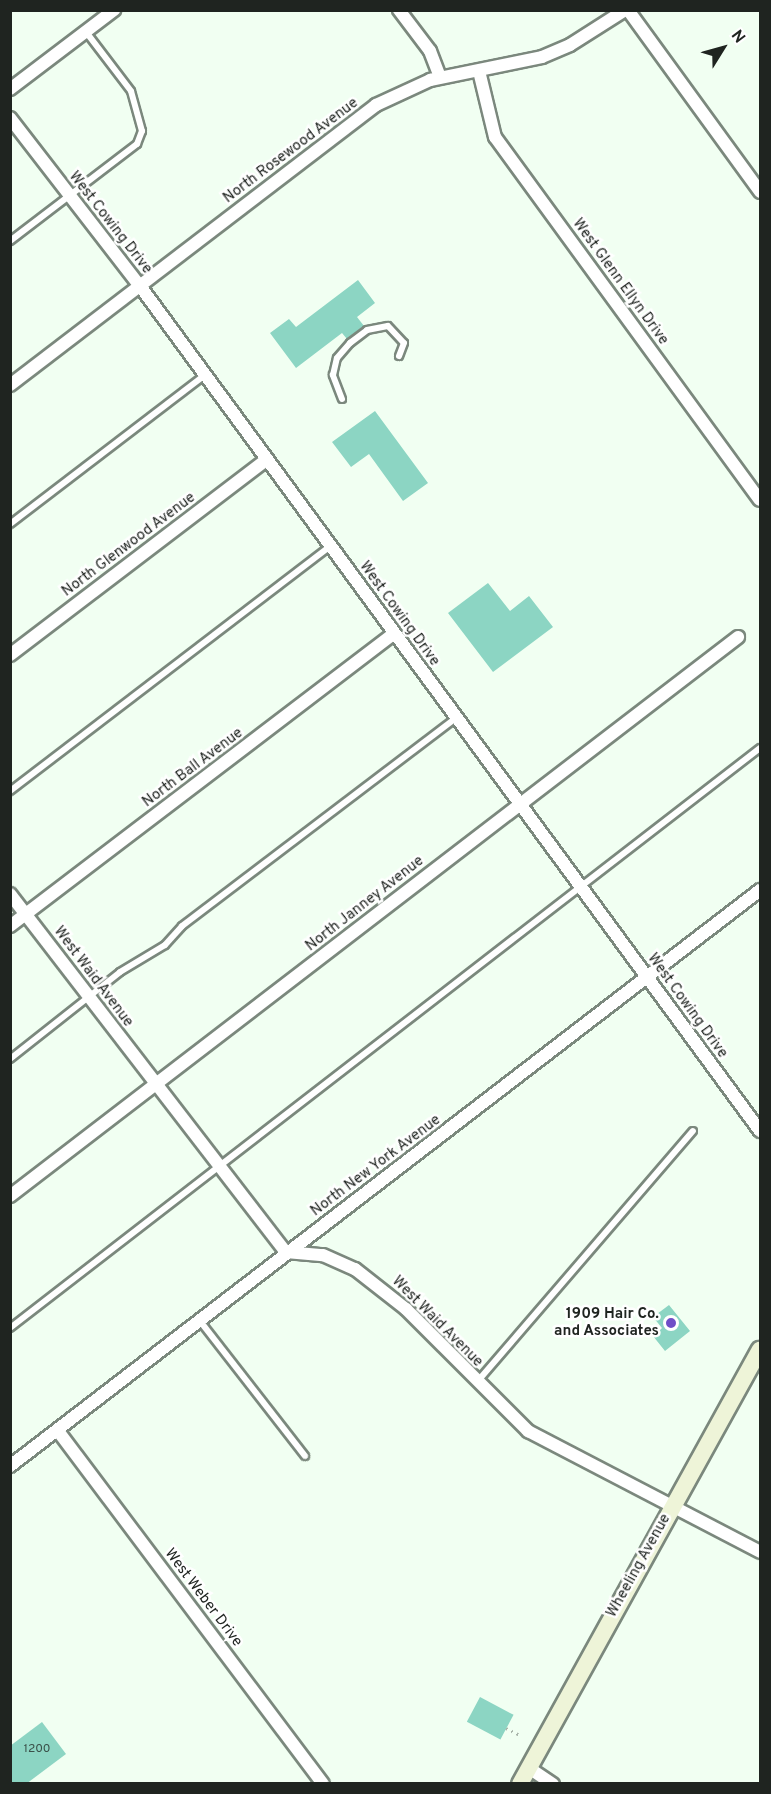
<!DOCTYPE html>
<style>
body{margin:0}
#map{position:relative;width:771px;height:1794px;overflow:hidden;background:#f1fff2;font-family:Overpass,sans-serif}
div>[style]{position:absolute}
.building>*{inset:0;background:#8cd5c3;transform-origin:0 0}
.path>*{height:3px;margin-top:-1.5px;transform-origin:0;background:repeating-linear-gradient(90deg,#a9b4aa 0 1.5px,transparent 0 6px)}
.roads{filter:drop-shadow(2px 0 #7b887d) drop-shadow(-2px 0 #7b887d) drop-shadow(0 2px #7b887d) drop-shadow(0 -2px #7b887d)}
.lane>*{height:6px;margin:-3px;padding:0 3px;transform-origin:3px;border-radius:3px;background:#fff}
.street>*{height:12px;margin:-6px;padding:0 6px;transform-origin:6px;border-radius:6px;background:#fff}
.secondary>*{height:16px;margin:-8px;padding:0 8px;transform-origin:8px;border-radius:8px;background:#eef4d8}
.dots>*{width:16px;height:16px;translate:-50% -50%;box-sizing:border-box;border:3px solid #fff;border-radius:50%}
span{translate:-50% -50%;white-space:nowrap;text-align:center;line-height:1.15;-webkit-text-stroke:5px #fff;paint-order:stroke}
.number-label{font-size:12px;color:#3a5049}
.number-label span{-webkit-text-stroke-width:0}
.street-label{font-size:15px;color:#1f2420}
.poi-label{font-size:15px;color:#1f2420;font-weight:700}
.right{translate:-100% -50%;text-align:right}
.frame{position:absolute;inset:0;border:12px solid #1f2420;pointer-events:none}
.north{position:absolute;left:693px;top:18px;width:60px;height:60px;-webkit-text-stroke:4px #fff;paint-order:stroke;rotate:53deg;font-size:16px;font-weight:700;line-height:24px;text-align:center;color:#1f2420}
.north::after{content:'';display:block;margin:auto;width:21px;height:27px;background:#1f2420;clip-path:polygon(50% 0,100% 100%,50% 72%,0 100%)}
</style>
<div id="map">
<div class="building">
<i style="clip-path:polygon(358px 280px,375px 303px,357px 317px,364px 326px,347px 339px,342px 333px,296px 368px,270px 333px,289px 319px,296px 327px)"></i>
<i style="clip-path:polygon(375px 411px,428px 483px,403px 501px,369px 454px,351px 467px,332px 442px)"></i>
<i style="clip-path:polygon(488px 583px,510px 611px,529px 596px,553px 627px,493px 672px,448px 613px)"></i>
<i style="clip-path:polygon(669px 1305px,690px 1331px,665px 1351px,653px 1336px,662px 1328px,653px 1317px)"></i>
<i style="left:480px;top:1697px;width:38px;height:28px;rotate:28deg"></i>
<i style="clip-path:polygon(42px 1722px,66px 1754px,26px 1784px,10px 1784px,10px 1746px)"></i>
</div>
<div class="path">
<i style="left:506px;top:1728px;width:16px;rotate:27deg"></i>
</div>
<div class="roads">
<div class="lane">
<i style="left:10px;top:241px;width:160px;rotate:-37.4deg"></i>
<i style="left:137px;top:144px;width:14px;rotate:-69deg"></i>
<i style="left:142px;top:131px;width:41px;rotate:-105.4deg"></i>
<i style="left:131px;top:91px;width:74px;rotate:-127.3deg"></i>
<i style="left:342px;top:399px;width:26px;rotate:-111deg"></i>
<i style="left:333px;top:375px;width:17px;rotate:-77deg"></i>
<i style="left:337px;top:358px;width:20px;rotate:-49deg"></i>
<i style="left:350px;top:343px;width:21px;rotate:-37deg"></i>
<i style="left:367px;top:330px;width:21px;rotate:-11deg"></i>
<i style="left:388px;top:326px;width:23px;rotate:47deg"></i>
<i style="left:404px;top:343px;width:14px;rotate:111deg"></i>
<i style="left:10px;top:524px;width:245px;rotate:-37.4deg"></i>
<i style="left:10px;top:791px;width:403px;rotate:-37.4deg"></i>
<i style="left:10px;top:1059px;width:140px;rotate:-38.3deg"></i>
<i style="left:120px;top:972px;width:52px;rotate:-31deg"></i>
<i style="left:165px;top:945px;width:25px;rotate:-48deg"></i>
<i style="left:182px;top:926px;width:344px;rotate:-37.2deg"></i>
<i style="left:200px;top:1321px;width:171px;rotate:52.1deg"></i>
<i style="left:10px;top:1328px;width:948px;rotate:-37.72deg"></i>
<i style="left:477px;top:1382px;width:331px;rotate:-49.3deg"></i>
</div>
<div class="street">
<i style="left:399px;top:10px;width:51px;rotate:52.9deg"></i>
<i style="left:430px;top:51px;width:28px;rotate:69deg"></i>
<i style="left:628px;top:10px;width:225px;rotate:54deg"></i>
<i style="left:479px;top:71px;width:68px;rotate:76.4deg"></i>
<i style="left:495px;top:137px;width:449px;rotate:53.9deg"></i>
<i style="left:10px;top:89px;width:131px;rotate:-37.2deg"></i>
<i style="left:10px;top:118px;width:212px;rotate:52.3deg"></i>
<i style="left:140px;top:286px;width:1048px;rotate:53.73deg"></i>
<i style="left:10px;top:385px;width:461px;rotate:-37.4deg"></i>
<i style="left:376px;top:105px;width:60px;rotate:-24.8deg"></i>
<i style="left:430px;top:80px;width:114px;rotate:-11.6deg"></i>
<i style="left:542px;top:57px;width:30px;rotate:-23deg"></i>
<i style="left:570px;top:45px;width:65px;rotate:-32.5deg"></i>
<i style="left:10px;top:655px;width:323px;rotate:-37.3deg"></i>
<i style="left:10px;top:894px;width:452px;rotate:52.4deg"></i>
<i style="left:286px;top:1252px;width:37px;rotate:5deg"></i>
<i style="left:323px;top:1255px;width:35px;rotate:24deg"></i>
<i style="left:355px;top:1269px;width:65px;rotate:38.1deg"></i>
<i style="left:406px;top:1309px;width:173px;rotate:45deg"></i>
<i style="left:528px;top:1431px;width:262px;rotate:27.5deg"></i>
<i style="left:10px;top:926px;width:483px;rotate:-37.3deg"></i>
<i style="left:10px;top:1196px;width:918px;rotate:-37.52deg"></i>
<i style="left:58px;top:1431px;width:441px;rotate:53.1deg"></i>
<i style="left:10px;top:1466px;width:946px;rotate:-37.52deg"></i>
<i style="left:529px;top:1768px;width:29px;rotate:34deg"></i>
</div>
<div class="secondary">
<i style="left:520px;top:1784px;width:496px;rotate:-61.1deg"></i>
</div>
</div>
<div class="dots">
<i style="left:671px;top:1323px;background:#6f4ec7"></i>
</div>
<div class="number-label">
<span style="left:37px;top:1750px">1200</span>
</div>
<div class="street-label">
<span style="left:291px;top:151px;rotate:-37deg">North Rosewood Avenue</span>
<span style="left:110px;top:223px;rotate:52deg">West Cowing Drive</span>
<span style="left:620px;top:282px;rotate:54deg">West Glenn Ellyn Drive</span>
<span style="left:129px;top:545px;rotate:-37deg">North Glenwood Avenue</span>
<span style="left:399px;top:614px;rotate:54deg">West Cowing Drive</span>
<span style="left:193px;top:768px;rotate:-37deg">North Ball Avenue</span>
<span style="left:365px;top:904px;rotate:-38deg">North Janney Avenue</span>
<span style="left:93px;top:977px;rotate:53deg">West Waid Avenue</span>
<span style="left:687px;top:1006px;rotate:54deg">West Cowing Drive</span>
<span style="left:376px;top:1166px;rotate:-37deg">North New York Avenue</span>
<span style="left:437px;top:1322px;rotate:45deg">West Waid Avenue</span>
<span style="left:639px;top:1566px;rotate:-61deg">Wheeling Avenue</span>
<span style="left:203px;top:1598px;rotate:53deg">West Weber Drive</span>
</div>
<div class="poi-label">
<span class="right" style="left:659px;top:1323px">1909 Hair Co.<br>and Associates</span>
</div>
<div class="frame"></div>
<div class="north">N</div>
</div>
